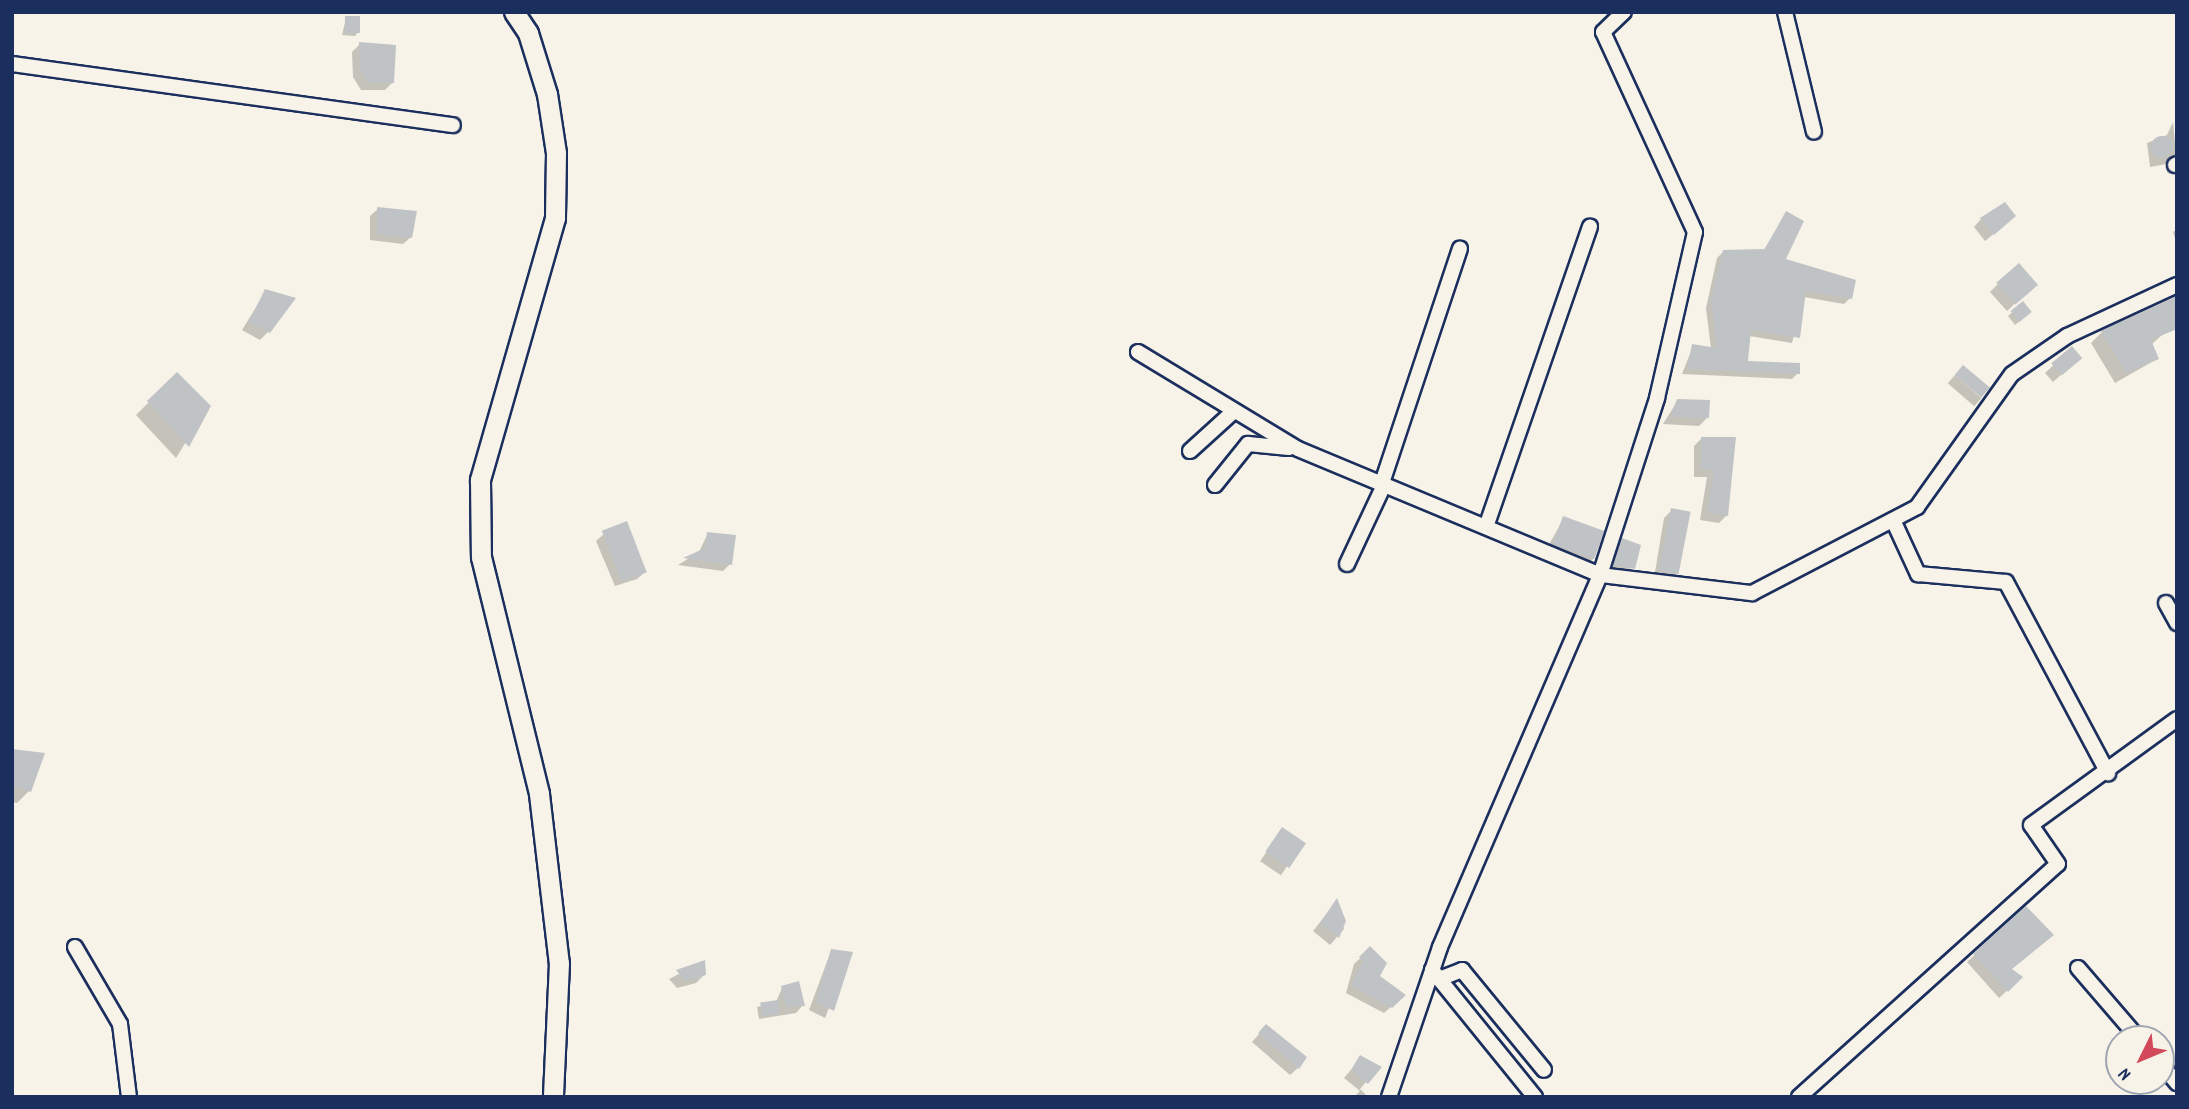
<!DOCTYPE html>
<style>
body{margin:0}
#map{position:relative;width:2189px;height:1109px;overflow:hidden;background:#f7f3e8;font-family:Dekko,sans-serif}
div>[style]{position:absolute}
.shadow>*{inset:0;background:#0003;transform-origin:0 0}
.building>*{inset:0;background:#c0c3c5;transform-origin:0 0}
.round{border-radius:50%}
.roads{filter:drop-shadow(2px 0 #1b2f5e) drop-shadow(-2px 0 #1b2f5e) drop-shadow(0 2px #1b2f5e) drop-shadow(0 -2px #1b2f5e)}
.street>*{height:14px;margin:-7px;padding:0 7px;transform-origin:7px;border-radius:7px;background:#f7f3e8}
.secondary>*{height:19px;margin:-9.5px;padding:0 9.5px;transform-origin:9.5px;border-radius:9.5px;background:#f7f3e8}
span{translate:-50% -50%;white-space:nowrap;text-align:center;line-height:1.15;-webkit-text-stroke:6px #f7f3e8;paint-order:stroke}
.frame{position:absolute;inset:0;border:14px solid #1b2f5e;pointer-events:none}
.north{position:absolute;left:2105px;top:1025px;width:70px;height:70px;box-sizing:border-box;background:#f7f3e8;border:2px solid #9fa5b1;border-radius:50%;rotate:227deg;font-size:19px;font-weight:700;line-height:28px;text-align:center;color:#1b2f5e}
.north::after{content:'';display:block;margin:auto;width:24px;height:32px;background:#d1495b;clip-path:polygon(50% 0,100% 100%,50% 72%,0 100%)}
</style>
<div id="map">
<div class="shadow">
<i style="clip-path:polygon(346px 18px,358px 32px,355px 36px,342px 35px)"></i>
<i style="clip-path:polygon(360px 44px,393px 82px,385px 90px,361px 90px,353px 77px,352px 52px)"></i>
<i style="clip-path:polygon(2173px 122px,2177px 162px,2150px 167px,2147px 143px,2167px 135px)"></i>
<i style="clip-path:polygon(378px 209px,411px 237px,403px 244px,370px 240px,370px 216px)"></i>
<i style="clip-path:polygon(1787px 213px,1784px 260px,1850px 298px,1844px 304px,1804px 297px,1792px 343px,1749px 336px,1746px 362px,1798px 373px,1792px 379px,1682px 374px,1693px 346px,1711px 349px,1706px 308px,1717px 258px,1723px 252px,1763px 251px)"></i>
<i style="clip-path:polygon(1981px 219px,2006px 224px,1985px 241px,1974px 227px)"></i>
<i style="clip-path:polygon(2177px 229px,2177px 245px,2173px 232px)"></i>
<i style="clip-path:polygon(1998px 284px,2027px 292px,2007px 311px,1990px 292px)"></i>
<i style="clip-path:polygon(266px 291px,268px 332px,260px 340px,242px 330px)"></i>
<i style="clip-path:polygon(2023px 303px,2027px 315px,2015px 325px,2008px 316px)"></i>
<i style="clip-path:polygon(2102px 332px,2163px 334px,2151px 345px,2157px 359px,2115px 383px,2091px 343px)"></i>
<i style="clip-path:polygon(2071px 349px,2072px 365px,2053px 382px,2045px 373px)"></i>
<i style="clip-path:polygon(177px 374px,208px 406px,176px 458px,136px 415px)"></i>
<i style="left:1955px;top:375px;width:35px;height:11px;rotate:41deg"></i>
<i style="clip-path:polygon(1678px 400px,1707px 418px,1699px 426px,1663px 424px)"></i>
<i style="clip-path:polygon(1702px 438px,1734px 438px,1727px 515px,1719px 523px,1700px 520px,1707px 477px,1694px 477px,1694px 446px)"></i>
<i style="clip-path:polygon(1672px 510px,1679px 573px,1671px 580px,1654px 578px,1664px 518px)"></i>
<i style="clip-path:polygon(1564px 518px,1593px 559px,1581px 571px,1542px 557px)"></i>
<i style="clip-path:polygon(708px 533px,730px 564px,723px 571px,678px 565px,699px 552px)"></i>
<i style="clip-path:polygon(604px 534px,645px 572px,637px 579px,615px 586px,596px 541px)"></i>
<i style="clip-path:polygon(1622px 540px,1630px 568px,1626px 572px,1611px 568px)"></i>
<i style="clip-path:polygon(2177px 596px,2177px 613px,2170px 603px)"></i>
<i style="clip-path:polygon(12px 751px,29px 791px,17px 803px,12px 802px)"></i>
<i style="left:1282px;top:829px;width:25px;height:39px;rotate:34deg"></i>
<i style="clip-path:polygon(1336px 902px,1344px 929px,1330px 945px,1313px 931px)"></i>
<i style="clip-path:polygon(2026px 908px,2052px 935px,2009px 969px,2021px 978px,1999px 998px,1967px 962px)"></i>
<i style="clip-path:polygon(1370px 949px,1378px 976px,1404px 995px,1384px 1013px,1346px 993px,1354px 964px)"></i>
<i style="clip-path:polygon(831px 951px,851px 953px,825px 1018px,809px 1010px)"></i>
<i style="clip-path:polygon(703px 962px,704px 975px,696px 983px,677px 988px,669px 979px)"></i>
<i style="clip-path:polygon(782px 988px,803px 1005px,796px 1013px,759px 1019px,757px 1007px,776px 1002px)"></i>
<i style="clip-path:polygon(1266px 1026px,1298px 1068px,1290px 1075px,1252px 1042px)"></i>
<i style="clip-path:polygon(1361px 1058px,1366px 1082px,1360px 1089px,1368px 1097px,1354px 1097px,1360px 1091px,1344px 1078px)"></i>
</div>
<div class="building">
<i style="left:360px;top:16px;width:17px;height:15px;rotate:90deg"></i>
<i style="clip-path:polygon(359px 42px,396px 45px,394px 83px,369px 83px,360px 69px)"></i>
<i class="round" style="left:2151px;top:136px;width:22px;height:22px"></i>
<i style="clip-path:polygon(2005px 202px,2016px 216px,1994px 235px,1980px 218px)"></i>
<i style="clip-path:polygon(377px 207px,417px 211px,412px 238px,377px 234px)"></i>
<i style="clip-path:polygon(1786px 211px,1804px 221px,1786px 259px,1856px 280px,1852px 299px,1806px 291px,1800px 338px,1751px 330px,1748px 361px,1800px 363px,1800px 374px,1687px 369px,1692px 344px,1717px 348px,1711px 300px,1723px 250px,1765px 249px)"></i>
<i style="left:2019px;top:263px;width:29px;height:30px;rotate:49deg"></i>
<i style="clip-path:polygon(265px 289px,296px 298px,270px 333px,249px 322px)"></i>
<i style="clip-path:polygon(2177px 296px,2177px 329px,2151px 340px,2159px 359px,2126px 373px,2101px 331px)"></i>
<i style="left:2023px;top:301px;width:14px;height:16px;rotate:51deg"></i>
<i style="left:2072px;top:346px;width:16px;height:27px;rotate:50deg"></i>
<i style="left:1963px;top:365px;width:35px;height:13px;rotate:40deg"></i>
<i style="clip-path:polygon(177px 372px,211px 406px,189px 447px,147px 401px)"></i>
<i style="clip-path:polygon(1677px 399px,1710px 400px,1709px 418px,1670px 417px)"></i>
<i style="clip-path:polygon(1701px 437px,1736px 437px,1728px 516px,1707px 512px,1714px 470px,1701px 470px)"></i>
<i style="left:1671px;top:508px;width:20px;height:63px;rotate:11deg"></i>
<i style="left:1563px;top:516px;width:44px;height:30px;rotate:20deg"></i>
<i style="left:627px;top:521px;width:55px;height:27px;rotate:69deg"></i>
<i style="clip-path:polygon(707px 532px,736px 535px,732px 565px,683px 558px,705px 548px)"></i>
<i style="clip-path:polygon(1622px 538px,1641px 545px,1635px 569px,1613px 565px)"></i>
<i style="clip-path:polygon(12px 749px,45px 753px,31px 792px,12px 786px)"></i>
<i style="left:1282px;top:827px;width:29px;height:30px;rotate:34deg"></i>
<i style="clip-path:polygon(1337px 898px,1346px 921px,1339px 938px,1320px 923px)"></i>
<i style="clip-path:polygon(2026px 906px,2054px 935px,2012px 969px,2023px 977px,2008px 992px,1973px 954px)"></i>
<i style="clip-path:polygon(1370px 946px,1387px 963px,1380px 976px,1406px 995px,1392px 1008px,1351px 986px,1363px 961px,1359px 957px)"></i>
<i style="clip-path:polygon(831px 949px,853px 952px,834px 1011px,816px 1002px)"></i>
<i style="clip-path:polygon(705px 960px,706px 975px,685px 981px,676px 970px)"></i>
<i style="clip-path:polygon(799px 981px,805px 1006px,786px 1007px,781px 986px)"></i>
<i style="left:778px;top:1000px;width:14px;height:18px;rotate:82deg"></i>
<i style="clip-path:polygon(1266px 1024px,1307px 1057px,1299px 1069px,1258px 1033px)"></i>
<i style="clip-path:polygon(1360px 1055px,1382px 1067px,1368px 1084px,1351px 1070px)"></i>
</div>
<div class="roads">
<div class="street">
<i style="left:1785px;top:12px;width:123px;rotate:76.4deg"></i>
<i style="left:12px;top:64px;width:445px;rotate:7.9deg"></i>
<i style="left:2175px;top:165px;width:2px;rotate:-27deg"></i>
<i style="left:1138px;top:352px;width:187px;rotate:31.2deg"></i>
<i style="left:1298px;top:449px;width:327px;rotate:22.6deg"></i>
<i style="left:1600px;top:575px;width:153px;rotate:6.8deg"></i>
<i style="left:1752px;top:593px;width:186px;rotate:-27.5deg"></i>
<i style="left:1917px;top:507px;width:163px;rotate:-54.5deg"></i>
<i style="left:2012px;top:374px;width:67px;rotate:-34.6deg"></i>
<i style="left:2067px;top:336px;width:121px;rotate:-24.9deg"></i>
<i style="left:1190px;top:451px;width:58px;rotate:-42.2deg"></i>
<i style="left:1382px;top:483px;width:247px;rotate:-71.6deg"></i>
<i style="left:1215px;top:485px;width:53px;rotate:-51.2deg"></i>
<i style="left:1248px;top:444px;width:41px;rotate:5.6deg"></i>
<i style="left:1893px;top:520px;width:60px;rotate:65.2deg"></i>
<i style="left:1918px;top:574px;width:88px;rotate:5.2deg"></i>
<i style="left:2006px;top:582px;width:217px;rotate:61.9deg"></i>
<i style="left:1486px;top:527px;width:318px;rotate:-70.9deg"></i>
<i style="left:1347px;top:564px;width:87px;rotate:-64.9deg"></i>
<i style="left:2166px;top:603px;width:23px;rotate:61deg"></i>
<i style="left:75px;top:947px;width:89px;rotate:59.7deg"></i>
<i style="left:120px;top:1024px;width:74px;rotate:83deg"></i>
<i style="left:2078px;top:968px;width:94px;rotate:49.3deg"></i>
<i style="left:1432px;top:970px;width:164px;rotate:51deg"></i>
<i style="left:1439px;top:979px;width:25px;rotate:-21deg"></i>
<i style="left:1462px;top:970px;width:129px;rotate:50.6deg"></i>
<i style="left:2161px;top:1064px;width:25px;rotate:50deg"></i>
<i style="left:1389px;top:1097px;width:158px;rotate:-71.2deg"></i>
<i style="left:1440px;top:947px;width:405px;rotate:-66.7deg"></i>
<i style="left:1600px;top:575px;width:186px;rotate:-72.1deg"></i>
<i style="left:1657px;top:398px;width:170px;rotate:-77.1deg"></i>
<i style="left:1695px;top:232px;width:220px;rotate:-114.7deg"></i>
<i style="left:1603px;top:32px;width:29px;rotate:-44deg"></i>
<i style="left:1799px;top:1097px;width:348px;rotate:-42deg"></i>
<i style="left:2058px;top:864px;width:47px;rotate:-124.7deg"></i>
<i style="left:2031px;top:825px;width:180px;rotate:-36deg"></i>
</div>
<div class="secondary">
<i style="left:514px;top:12px;width:25px;rotate:56deg"></i>
<i style="left:528px;top:33px;width:64px;rotate:72.7deg"></i>
<i style="left:547px;top:94px;width:60px;rotate:81.3deg"></i>
<i style="left:556px;top:153px;width:65px;rotate:90.9deg"></i>
<i style="left:555px;top:218px;width:273px;rotate:106deg"></i>
<i style="left:480px;top:480px;width:77px;rotate:89.3deg"></i>
<i style="left:481px;top:557px;width:244px;rotate:76.2deg"></i>
<i style="left:539px;top:794px;width:170px;rotate:83.3deg"></i>
<i style="left:559px;top:963px;width:134px;rotate:92.6deg"></i>
</div>
</div>
<div class="frame"></div>
<div class="north">N</div>
</div>
